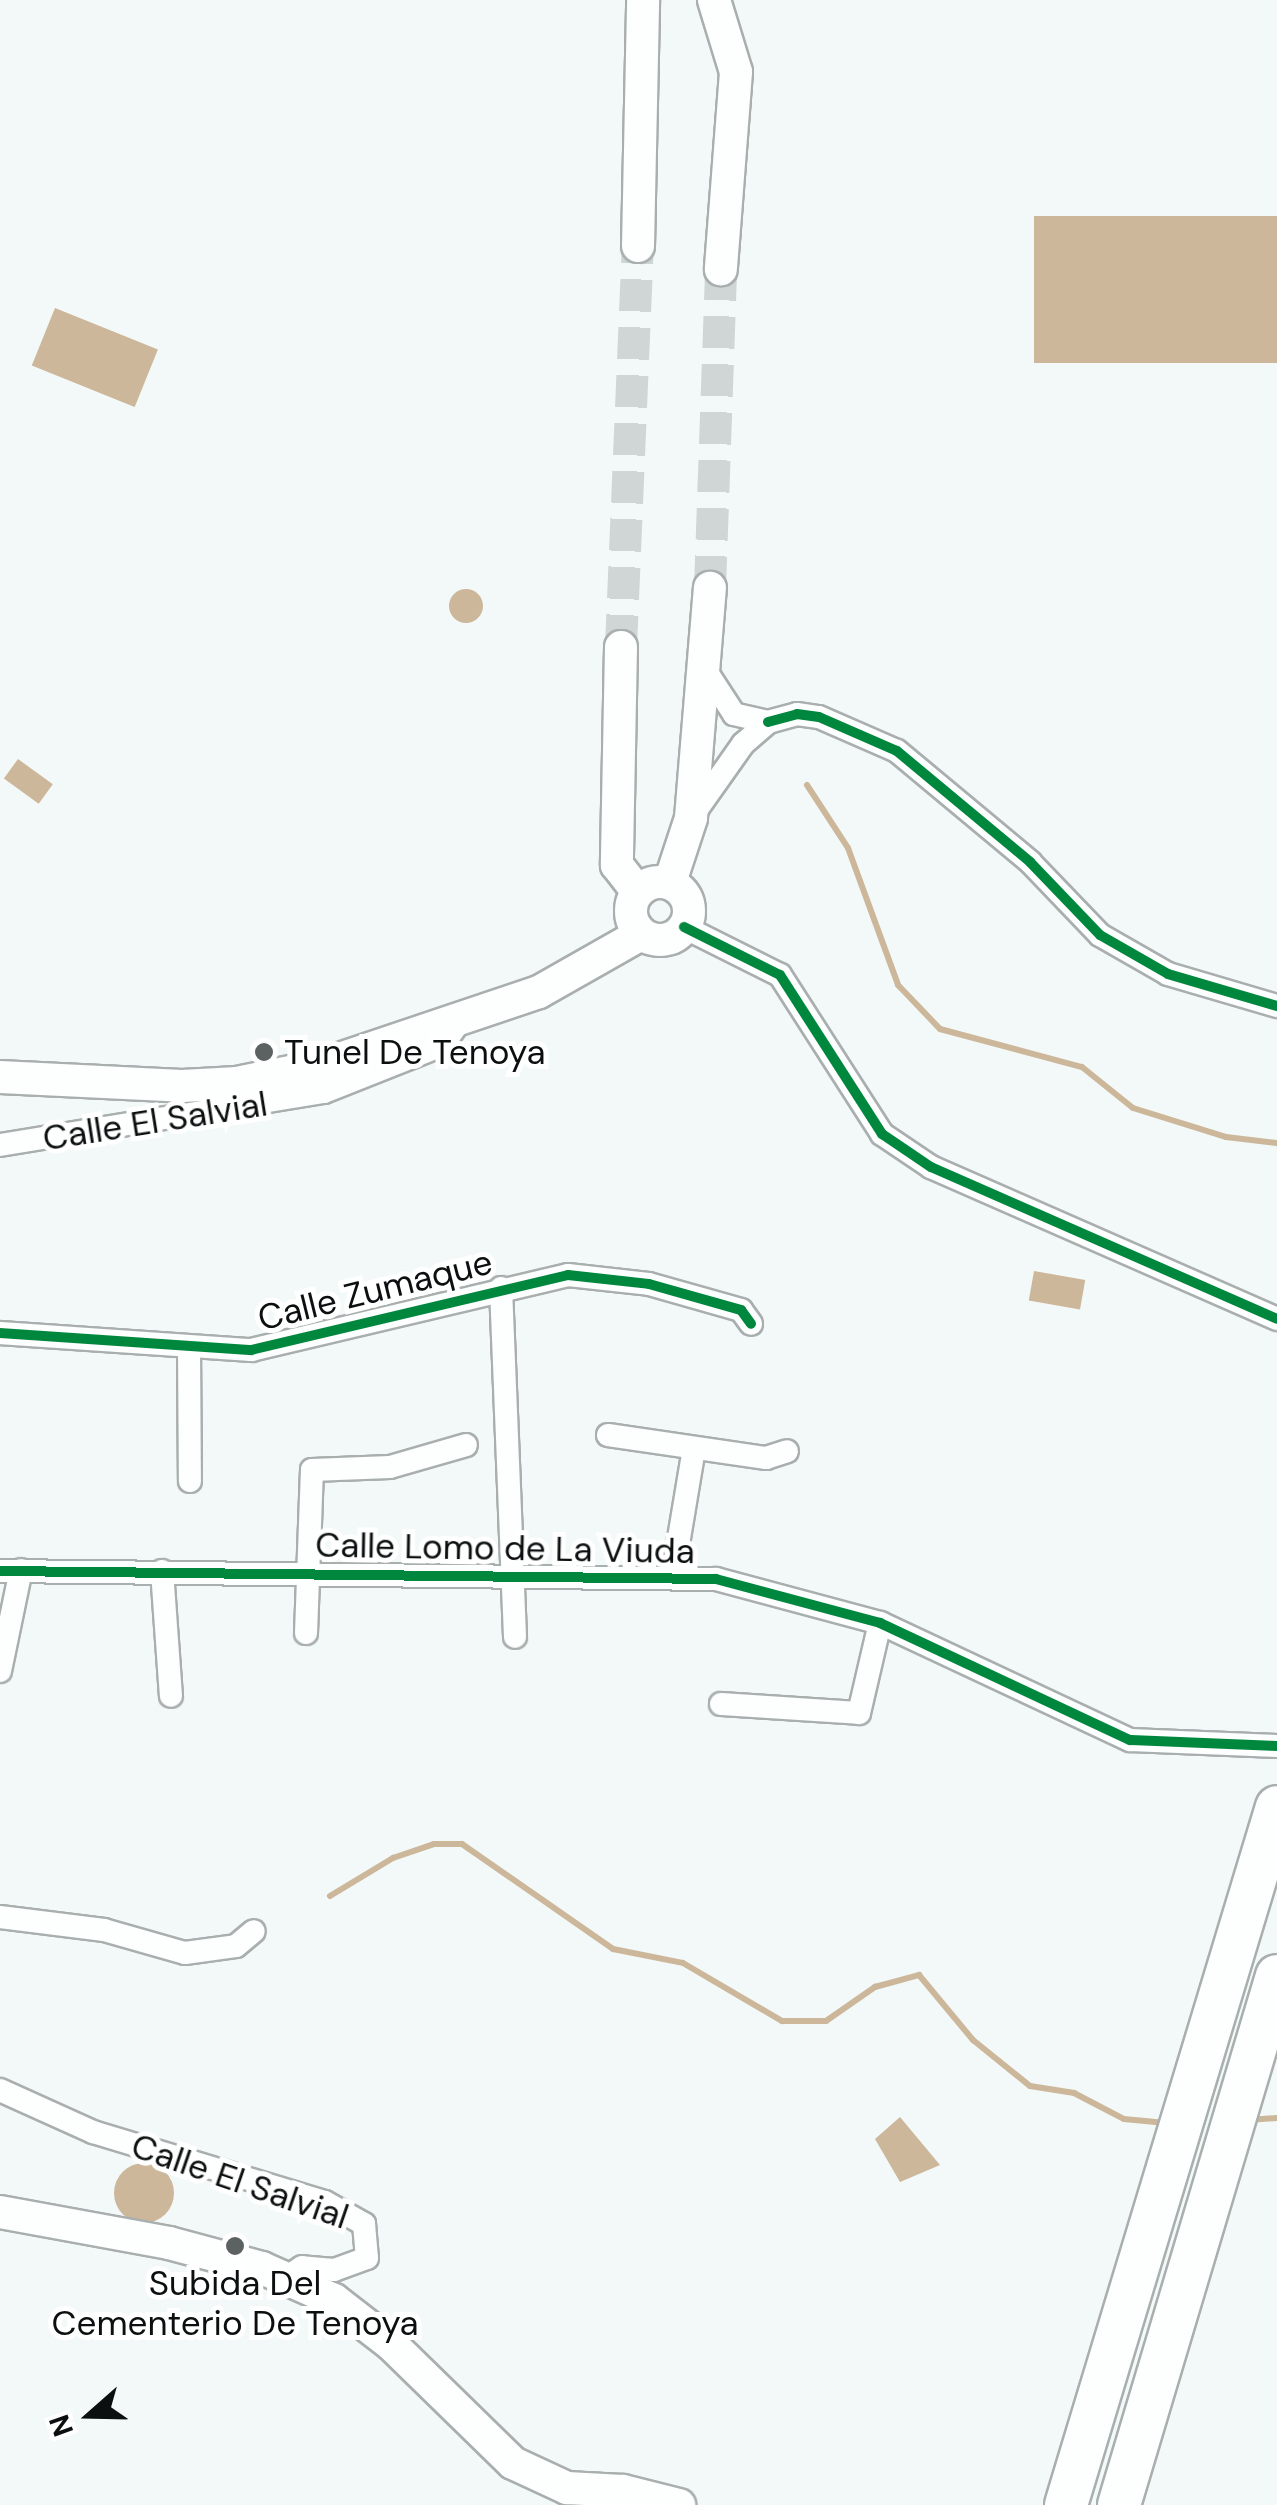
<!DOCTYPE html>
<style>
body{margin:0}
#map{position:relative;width:1277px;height:2505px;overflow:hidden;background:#f2f9f8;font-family:"DM Sans",sans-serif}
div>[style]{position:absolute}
.water>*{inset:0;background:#ccb79a;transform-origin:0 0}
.round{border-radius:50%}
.stream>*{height:6px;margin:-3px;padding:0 3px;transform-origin:3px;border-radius:3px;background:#ccb79a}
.secondary-tunnel>*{height:32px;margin-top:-16px;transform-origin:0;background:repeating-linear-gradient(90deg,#cfd6d5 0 32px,transparent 0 48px)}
.roads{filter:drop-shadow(2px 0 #a9aeae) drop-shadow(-2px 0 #a9aeae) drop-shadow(0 2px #a9aeae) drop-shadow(0 -2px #a9aeae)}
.minor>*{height:22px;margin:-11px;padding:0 11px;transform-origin:11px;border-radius:11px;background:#fdfefe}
.secondary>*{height:32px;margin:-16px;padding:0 16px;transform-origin:16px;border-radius:16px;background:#fdfefe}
.secondary>.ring{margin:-16px;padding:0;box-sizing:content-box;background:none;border:32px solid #fdfefe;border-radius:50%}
.motorway>*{height:42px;margin:-21px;padding:0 21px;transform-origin:21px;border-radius:21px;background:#fdfefe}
.cycleway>*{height:10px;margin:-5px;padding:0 5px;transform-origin:5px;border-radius:5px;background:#00873e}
.dots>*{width:28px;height:28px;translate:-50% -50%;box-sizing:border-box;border:5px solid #fff;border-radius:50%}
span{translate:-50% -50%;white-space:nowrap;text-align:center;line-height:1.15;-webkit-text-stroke:10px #fff;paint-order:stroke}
.poi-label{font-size:35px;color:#0b0f0f}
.left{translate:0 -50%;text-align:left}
.street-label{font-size:35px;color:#0b0f0f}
.north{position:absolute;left:40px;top:2365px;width:100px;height:100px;-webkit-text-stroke:8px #fff;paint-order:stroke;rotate:250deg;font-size:28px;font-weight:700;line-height:40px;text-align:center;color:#0b0f0f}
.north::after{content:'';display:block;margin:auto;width:35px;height:45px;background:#0b0f0f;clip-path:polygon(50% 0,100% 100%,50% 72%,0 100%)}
</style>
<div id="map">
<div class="water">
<i style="left:1034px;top:216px;width:243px;height:147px"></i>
<i style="left:55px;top:308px;width:111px;height:62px;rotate:22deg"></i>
<i class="round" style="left:449px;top:589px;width:34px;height:34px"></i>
<i style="left:18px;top:759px;width:43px;height:24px;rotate:36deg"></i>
<i style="left:1034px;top:1271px;width:52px;height:30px;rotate:10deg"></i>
<i style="clip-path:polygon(900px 2117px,940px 2165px,900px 2182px,875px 2139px)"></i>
<i class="round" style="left:114px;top:2163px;width:60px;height:60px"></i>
</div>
<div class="stream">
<i style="left:807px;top:785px;width:75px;rotate:56.9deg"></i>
<i style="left:848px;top:848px;width:146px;rotate:69.9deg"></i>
<i style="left:898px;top:985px;width:61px;rotate:46.3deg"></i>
<i style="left:940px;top:1029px;width:147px;rotate:15deg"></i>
<i style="left:1082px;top:1067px;width:65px;rotate:38.8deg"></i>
<i style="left:1133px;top:1108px;width:97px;rotate:17.3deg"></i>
<i style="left:1226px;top:1137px;width:51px;rotate:6.7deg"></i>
<i style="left:330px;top:1896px;width:74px;rotate:-31.1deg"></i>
<i style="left:393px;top:1858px;width:43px;rotate:-18.9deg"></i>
<i style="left:434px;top:1844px;width:28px"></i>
<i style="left:462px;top:1844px;width:184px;rotate:34.8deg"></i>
<i style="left:613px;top:1949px;width:71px;rotate:11.3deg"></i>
<i style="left:683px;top:1963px;width:115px;rotate:30.4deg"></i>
<i style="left:782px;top:2021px;width:44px"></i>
<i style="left:826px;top:2021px;width:60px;rotate:-34.8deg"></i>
<i style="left:875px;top:1987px;width:46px;rotate:-15.3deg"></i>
<i style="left:919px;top:1975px;width:85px;rotate:50.3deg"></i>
<i style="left:973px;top:2040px;width:73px;rotate:38.9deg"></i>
<i style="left:1030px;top:2086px;width:45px;rotate:9deg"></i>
<i style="left:1074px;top:2093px;width:56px;rotate:27.5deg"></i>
<i style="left:1124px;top:2119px;width:42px;rotate:5.4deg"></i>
<i style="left:1248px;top:2120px;width:29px;rotate:-4deg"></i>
</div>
<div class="secondary-tunnel">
<i style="left:710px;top:588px;width:319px;rotate:-88deg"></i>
<i style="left:621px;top:647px;width:401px;rotate:-87.6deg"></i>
</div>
<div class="roads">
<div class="minor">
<i style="left:768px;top:722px;width:30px;rotate:-15deg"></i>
<i style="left:797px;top:714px;width:22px;rotate:8deg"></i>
<i style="left:819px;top:717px;width:85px;rotate:23.6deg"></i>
<i style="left:897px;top:751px;width:173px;rotate:39.8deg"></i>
<i style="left:1030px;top:862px;width:101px;rotate:46.2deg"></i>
<i style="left:1100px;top:935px;width:78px;rotate:29.8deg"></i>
<i style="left:1168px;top:974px;width:114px;rotate:16.4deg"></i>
<i style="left:693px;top:815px;width:87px;rotate:-54.8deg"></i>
<i style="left:743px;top:744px;width:33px;rotate:-41deg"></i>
<i style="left:768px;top:722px;width:35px;rotate:-167deg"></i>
<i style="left:734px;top:714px;width:51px;rotate:-123.1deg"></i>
<i style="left:684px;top:927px;width:107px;rotate:26.6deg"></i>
<i style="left:780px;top:975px;width:189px;rotate:57.3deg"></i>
<i style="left:882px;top:1134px;width:59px;rotate:34deg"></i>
<i style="left:931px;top:1167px;width:378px;rotate:23.7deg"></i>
<i style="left:0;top:1145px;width:328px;rotate:-9.3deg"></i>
<i style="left:324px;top:1092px;width:128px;rotate:-21.6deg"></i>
<i style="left:443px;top:1045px;width:33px;rotate:-55deg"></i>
<i style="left:501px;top:1288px;width:349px;rotate:87.7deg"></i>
<i style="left:0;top:1333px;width:252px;rotate:3.9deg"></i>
<i style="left:251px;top:1350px;width:326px;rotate:-13.3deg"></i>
<i style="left:568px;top:1275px;width:81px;rotate:6.3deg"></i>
<i style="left:649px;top:1284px;width:96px;rotate:15.8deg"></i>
<i style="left:741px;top:1310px;width:17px;rotate:54deg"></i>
<i style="left:189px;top:1347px;width:134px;rotate:89.6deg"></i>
<i style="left:608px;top:1435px;width:160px;rotate:8.3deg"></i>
<i style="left:766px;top:1458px;width:22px;rotate:-18deg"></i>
<i style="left:0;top:1571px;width:716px;rotate:0.64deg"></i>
<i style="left:716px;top:1579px;width:170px;rotate:15deg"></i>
<i style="left:880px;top:1623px;width:276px;rotate:25.1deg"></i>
<i style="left:1130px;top:1740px;width:147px;rotate:2.3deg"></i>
<i style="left:162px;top:1571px;width:125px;rotate:85.9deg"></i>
<i style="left:673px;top:1574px;width:127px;rotate:-80.5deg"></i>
<i style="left:306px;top:1633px;width:163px;rotate:-87.9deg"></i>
<i style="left:312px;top:1470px;width:78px;rotate:-2.2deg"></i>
<i style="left:390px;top:1467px;width:79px;rotate:-16.1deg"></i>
<i style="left:0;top:1671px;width:103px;rotate:-78.3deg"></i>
<i style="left:721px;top:1704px;width:138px;rotate:3.7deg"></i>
<i style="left:859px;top:1713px;width:92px;rotate:-76.9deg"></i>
<i style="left:0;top:1917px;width:105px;rotate:7.1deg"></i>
<i style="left:104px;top:1930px;width:84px;rotate:15.9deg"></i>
<i style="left:185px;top:1953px;width:51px;rotate:-7.8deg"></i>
<i style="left:236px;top:1946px;width:23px;rotate:-40deg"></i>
<i style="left:0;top:2090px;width:102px;rotate:24.3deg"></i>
<i style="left:93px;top:2132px;width:242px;rotate:16.8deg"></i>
<i style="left:325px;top:2202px;width:45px;rotate:29.4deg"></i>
<i style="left:364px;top:2224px;width:34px;rotate:85deg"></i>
<i style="left:367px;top:2258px;width:35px;rotate:160deg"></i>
<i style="left:334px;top:2270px;width:32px;rotate:-175deg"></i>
<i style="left:302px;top:2267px;width:21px;rotate:145deg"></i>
</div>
<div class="secondary">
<i style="left:714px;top:0;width:75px;rotate:73deg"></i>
<i style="left:736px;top:72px;width:198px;rotate:94.4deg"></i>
<i style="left:638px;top:246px;width:246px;rotate:-88.8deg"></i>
<i style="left:621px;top:647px;width:218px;rotate:91.1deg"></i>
<i style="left:617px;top:865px;width:34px;rotate:52deg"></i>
<i style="left:671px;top:879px;width:64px;rotate:-71.8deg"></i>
<i style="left:691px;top:818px;width:231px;rotate:-85.3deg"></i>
<i class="ring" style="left:631px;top:882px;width:26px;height:26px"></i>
<i style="left:0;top:1077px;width:182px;rotate:2.8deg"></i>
<i style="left:182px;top:1086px;width:55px;rotate:-3.1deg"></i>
<i style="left:237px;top:1083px;width:84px;rotate:-11.7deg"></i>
<i style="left:319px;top:1066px;width:232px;rotate:-18.6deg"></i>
<i style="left:539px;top:992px;width:117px;rotate:-29.6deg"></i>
<i style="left:0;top:2212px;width:172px;rotate:10.4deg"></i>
<i style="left:169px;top:2243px;width:96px;rotate:15deg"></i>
<i style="left:262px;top:2268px;width:79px;rotate:24deg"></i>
<i style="left:334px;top:2300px;width:72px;rotate:37.7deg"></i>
<i style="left:391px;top:2344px;width:170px;rotate:44.3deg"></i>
<i style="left:513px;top:2463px;width:60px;rotate:24.8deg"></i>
<i style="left:567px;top:2488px;width:56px;rotate:3.1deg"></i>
<i style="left:623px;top:2491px;width:58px;rotate:14deg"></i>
</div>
<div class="motorway">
<i style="left:1066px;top:2505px;width:729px;rotate:-73.18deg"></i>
<i style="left:1119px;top:2505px;width:552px;rotate:-73.37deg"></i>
</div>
</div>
<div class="cycleway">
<i style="left:768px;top:722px;width:30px;rotate:-15deg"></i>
<i style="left:797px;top:714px;width:22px;rotate:8deg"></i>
<i style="left:819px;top:717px;width:85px;rotate:23.6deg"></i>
<i style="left:897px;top:751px;width:173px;rotate:39.8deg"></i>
<i style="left:1030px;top:862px;width:101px;rotate:46.2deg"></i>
<i style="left:1100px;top:935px;width:78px;rotate:29.8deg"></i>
<i style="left:1168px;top:974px;width:114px;rotate:16.4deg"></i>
<i style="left:684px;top:927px;width:107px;rotate:26.6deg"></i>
<i style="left:780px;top:975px;width:189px;rotate:57.3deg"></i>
<i style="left:882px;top:1134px;width:59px;rotate:34deg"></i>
<i style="left:931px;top:1167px;width:378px;rotate:23.7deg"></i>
<i style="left:0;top:1333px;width:252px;rotate:3.9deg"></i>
<i style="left:251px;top:1350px;width:326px;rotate:-13.3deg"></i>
<i style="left:568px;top:1275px;width:81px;rotate:6.3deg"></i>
<i style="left:649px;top:1284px;width:96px;rotate:15.8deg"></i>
<i style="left:741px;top:1310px;width:17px;rotate:54deg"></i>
<i style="left:0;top:1571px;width:716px;rotate:0.64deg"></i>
<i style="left:716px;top:1579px;width:170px;rotate:15deg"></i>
<i style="left:880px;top:1623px;width:276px;rotate:25.1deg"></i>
<i style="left:1130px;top:1740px;width:147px;rotate:2.3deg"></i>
</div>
<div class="dots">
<i style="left:264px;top:1052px;background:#5c6161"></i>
<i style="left:235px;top:2246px;background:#5c6161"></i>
</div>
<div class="poi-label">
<span class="left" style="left:284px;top:1052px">Tunel De Tenoya</span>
<span style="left:235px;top:2303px">Subida Del<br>Cementerio De Tenoya</span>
</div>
<div class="street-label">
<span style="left:155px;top:1121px;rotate:-9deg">Calle El Salvial</span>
<span style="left:375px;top:1290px;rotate:-14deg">Calle Zumaque</span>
<span style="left:505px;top:1548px;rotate:1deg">Calle Lomo de La Viuda</span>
<span style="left:240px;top:2181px;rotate:19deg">Calle El Salvial</span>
</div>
<div class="north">N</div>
</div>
